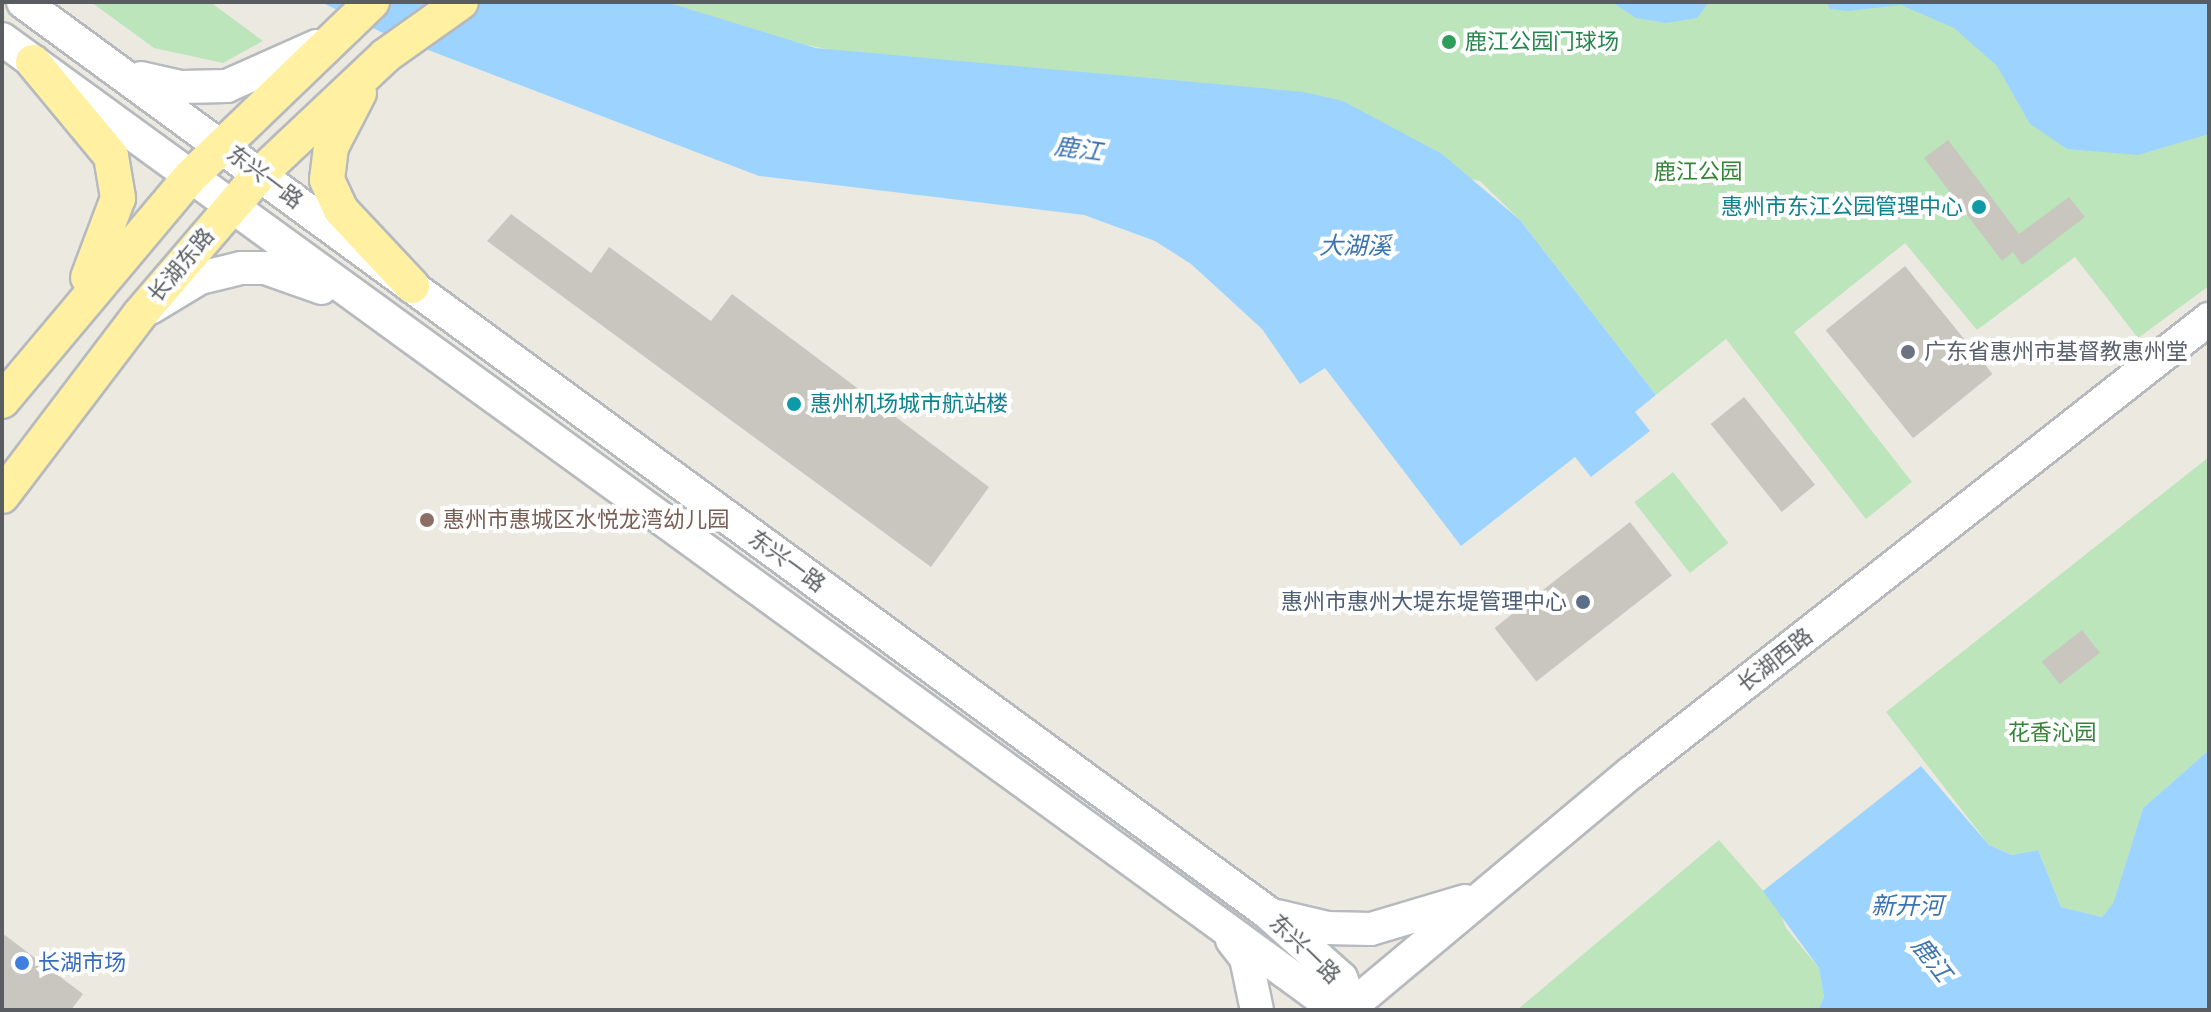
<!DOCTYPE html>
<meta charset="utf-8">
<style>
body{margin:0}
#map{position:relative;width:2211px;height:1012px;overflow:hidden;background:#eceae0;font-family:"Roboto Condensed","Noto Sans SC",sans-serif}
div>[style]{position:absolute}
.green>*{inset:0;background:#bce5bc;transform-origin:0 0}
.water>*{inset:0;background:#9dd4ff}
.building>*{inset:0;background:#c9c6bf;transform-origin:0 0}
.roads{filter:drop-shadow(2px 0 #b6babf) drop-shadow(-2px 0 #b6babf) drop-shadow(0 2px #b6babf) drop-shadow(0 -2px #b6babf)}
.secondary>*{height:32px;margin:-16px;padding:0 16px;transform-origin:16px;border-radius:16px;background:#fff}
.primary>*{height:34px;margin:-17px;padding:0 17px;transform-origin:17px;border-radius:17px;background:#fff0a2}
.dots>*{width:22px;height:22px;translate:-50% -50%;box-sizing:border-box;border:4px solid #fff;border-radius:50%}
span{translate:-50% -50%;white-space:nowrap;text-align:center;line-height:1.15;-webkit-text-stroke:8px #fff;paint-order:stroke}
.leisure-label{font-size:22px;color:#27864d}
.left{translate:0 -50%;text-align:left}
.park-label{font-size:22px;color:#348538}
.street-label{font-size:22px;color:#595d61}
.culture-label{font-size:22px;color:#0d838f}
.right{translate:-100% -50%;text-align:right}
.worship-label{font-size:22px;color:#5b616d}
.education-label{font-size:22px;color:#785e54}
.service-label{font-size:22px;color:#4e5e75}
.shop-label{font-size:22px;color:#366cbe}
.water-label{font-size:24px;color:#3b74b0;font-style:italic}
.frame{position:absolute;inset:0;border:4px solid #595d61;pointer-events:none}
</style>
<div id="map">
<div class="green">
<i style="clip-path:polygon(91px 2px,210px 2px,263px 41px,223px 63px,154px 48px)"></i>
<i style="clip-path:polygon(666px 2px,2209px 2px,2209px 286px,2138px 338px,2075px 257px,1977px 330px,1905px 243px,1794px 332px,1912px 482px,1866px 519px,1726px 339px,1656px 395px,1520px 220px,1480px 181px,782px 40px)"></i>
<i style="clip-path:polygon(2209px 457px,2209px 750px,2143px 808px,2113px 905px,2102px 917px,2061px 907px,2038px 850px,2012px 855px,1989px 845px,1886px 712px)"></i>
<i style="left:1673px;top:472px;width:90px;height:49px;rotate:52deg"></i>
<i style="clip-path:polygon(1719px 840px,1779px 909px,1786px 928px,1819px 968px,1824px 997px,1818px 1010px,1517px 1010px)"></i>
</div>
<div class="water">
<i style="clip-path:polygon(321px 2px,666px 2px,816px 48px,1304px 92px,1343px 101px,1442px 154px,1520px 220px,1656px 395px,1635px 412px,1650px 431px,1591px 477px,1575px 457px,1461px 546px,1325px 368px,1300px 384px,1262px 329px,1191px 264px,1155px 241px,1084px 215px,759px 176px,381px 32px)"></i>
<i style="clip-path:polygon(1612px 2px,1709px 2px,1697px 18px,1666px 23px,1636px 18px)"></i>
<i style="clip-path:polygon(1826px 2px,2209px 2px,2209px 134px,2138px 155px,2067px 149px,2030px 124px,1997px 66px,1954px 28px,1901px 5px,1848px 11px,1830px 9px)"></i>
<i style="clip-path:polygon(2209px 750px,2209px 1010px,1818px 1010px,1824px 997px,1819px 968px,1763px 891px,1921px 766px,1989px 845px,2012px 855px,2038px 850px,2061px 907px,2102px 917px,2113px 904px,2143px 808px)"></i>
</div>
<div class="building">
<i style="clip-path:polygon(1948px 140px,2019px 234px,2069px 197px,2085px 217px,2022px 265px,2013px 252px,2002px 261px,1924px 158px)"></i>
<i style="clip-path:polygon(511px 214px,591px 273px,609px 247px,711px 321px,732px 294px,989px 487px,931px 567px,487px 241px)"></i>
<i style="left:1905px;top:266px;width:139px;height:102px;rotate:51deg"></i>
<i style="left:1744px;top:397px;width:113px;height:43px;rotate:51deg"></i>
<i style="left:1630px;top:522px;width:68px;height:172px;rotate:52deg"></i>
<i style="left:2082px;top:630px;width:29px;height:51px;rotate:52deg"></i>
<i style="clip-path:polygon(2px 933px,83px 994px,71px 1010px,2px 1010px)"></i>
</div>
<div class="roads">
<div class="secondary">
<i style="left:23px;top:2px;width:1543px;rotate:36.19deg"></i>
<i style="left:1268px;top:913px;width:98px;rotate:41.7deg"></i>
<i style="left:1341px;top:978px;width:30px;rotate:69deg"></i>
<i style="left:2px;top:39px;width:1626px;rotate:36.02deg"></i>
<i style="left:1317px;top:995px;width:37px;rotate:17deg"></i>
<i style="left:141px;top:78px;width:41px;rotate:12.7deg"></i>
<i style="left:181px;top:87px;width:46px;rotate:-1.2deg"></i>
<i style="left:227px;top:86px;width:98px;rotate:-24deg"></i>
<i style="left:150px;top:308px;width:58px;rotate:-31deg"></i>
<i style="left:200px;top:278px;width:42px;rotate:-13.7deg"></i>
<i style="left:241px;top:268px;width:24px"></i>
<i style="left:265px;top:268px;width:60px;rotate:19.3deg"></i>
<i style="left:1277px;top:916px;width:51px;rotate:13.5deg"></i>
<i style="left:1327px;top:928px;width:44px;rotate:1.3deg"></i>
<i style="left:1371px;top:929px;width:98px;rotate:-16.6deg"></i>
<i style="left:1232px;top:940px;width:23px;rotate:52deg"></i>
<i style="left:1246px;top:958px;width:53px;rotate:78.1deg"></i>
<i style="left:1347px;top:1010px;width:371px;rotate:-39.9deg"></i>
<i style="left:1632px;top:772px;width:734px;rotate:-38.14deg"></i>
</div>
<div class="primary">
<i style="left:33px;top:62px;width:122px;rotate:50.3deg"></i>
<i style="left:111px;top:156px;width:43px;rotate:80.5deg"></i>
<i style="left:118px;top:198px;width:85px;rotate:110.6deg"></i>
<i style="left:359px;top:93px;width:61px;rotate:117.4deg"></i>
<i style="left:331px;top:147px;width:33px;rotate:97deg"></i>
<i style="left:327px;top:180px;width:33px;rotate:65deg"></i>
<i style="left:341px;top:210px;width:104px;rotate:46.9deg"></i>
<i style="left:2px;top:401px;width:291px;rotate:-50deg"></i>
<i style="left:189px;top:178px;width:254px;rotate:-43.9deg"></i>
<i style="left:2px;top:496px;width:228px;rotate:-52.8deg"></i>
<i style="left:140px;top:314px;width:184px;rotate:-49.4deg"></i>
<i style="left:260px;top:174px;width:172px;rotate:-43.3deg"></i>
<i style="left:385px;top:56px;width:93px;rotate:-35.4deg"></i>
</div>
</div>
<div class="dots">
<i style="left:1449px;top:42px;background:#2e9e5b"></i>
<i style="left:1979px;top:207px;background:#0f9aa8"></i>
<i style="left:1908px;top:352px;background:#6b7280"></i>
<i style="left:794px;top:404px;background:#0f9aa8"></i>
<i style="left:427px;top:520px;background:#8d6e63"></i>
<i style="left:1583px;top:602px;background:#5c6f8a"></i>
<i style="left:22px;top:963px;background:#3f7fe0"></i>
</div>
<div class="leisure-label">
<span class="left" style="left:1465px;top:42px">鹿江公园门球场</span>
</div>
<div class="park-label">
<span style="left:1698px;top:172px">鹿江公园</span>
<span style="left:2052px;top:733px">花香沁园</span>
</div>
<div class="street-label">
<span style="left:265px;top:177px;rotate:37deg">东兴一路</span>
<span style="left:181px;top:265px;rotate:-50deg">长湖东路</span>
<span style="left:787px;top:561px;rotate:36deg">东兴一路</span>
<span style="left:1775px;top:660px;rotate:-38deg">长湖西路</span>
<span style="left:1305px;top:949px;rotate:44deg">东兴一路</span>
</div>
<div class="culture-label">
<span class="right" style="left:1963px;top:207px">惠州市东江公园管理中心</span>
<span class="left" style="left:810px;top:404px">惠州机场城市航站楼</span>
</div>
<div class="worship-label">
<span class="left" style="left:1924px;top:352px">广东省惠州市基督教惠州堂</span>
</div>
<div class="education-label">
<span class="left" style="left:443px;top:520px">惠州市惠城区水悦龙湾幼儿园</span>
</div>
<div class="service-label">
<span class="right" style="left:1567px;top:602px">惠州市惠州大堤东堤管理中心</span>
</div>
<div class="shop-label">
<span class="left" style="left:38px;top:963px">长湖市场</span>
</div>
<div class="water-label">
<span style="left:1078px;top:150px;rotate:8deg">鹿江</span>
<span style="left:1355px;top:247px">大湖溪</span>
<span style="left:1907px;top:907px">新开河</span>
<span style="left:1931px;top:960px;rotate:52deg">鹿江</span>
</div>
<div class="frame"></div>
</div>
